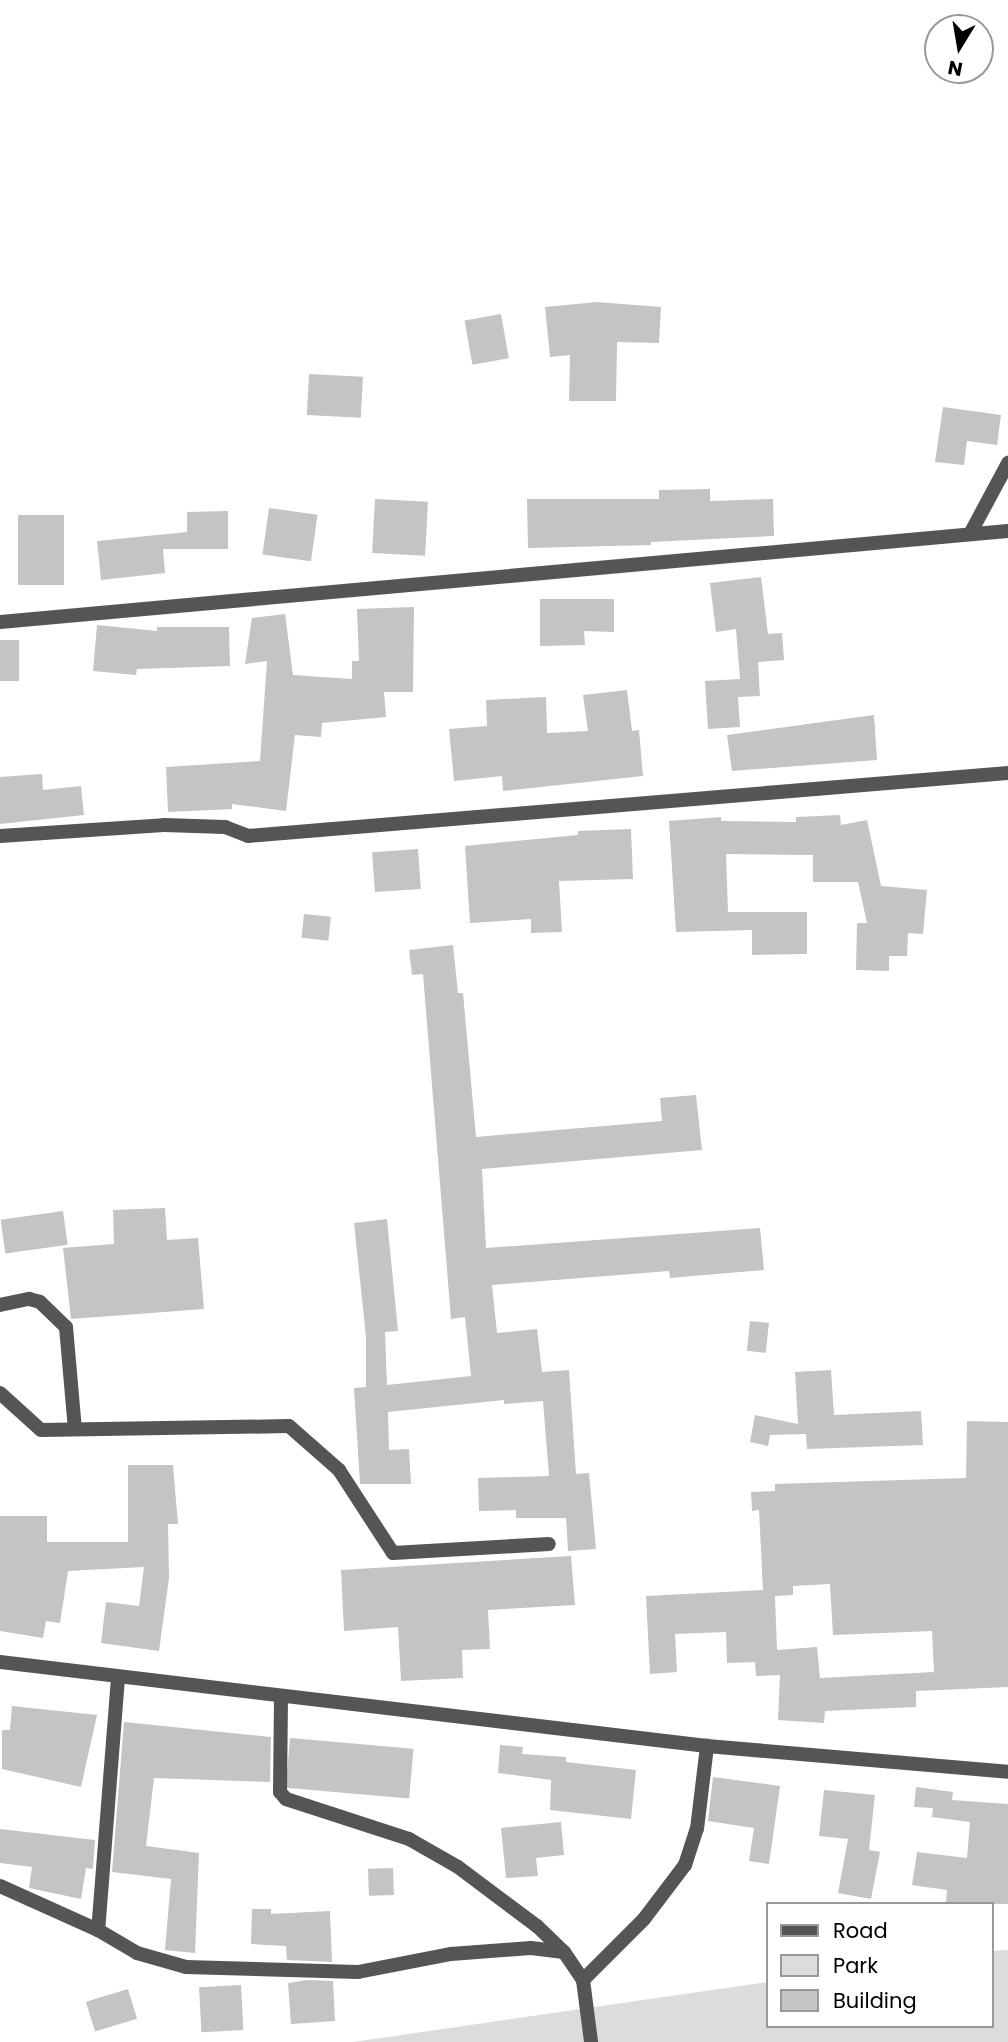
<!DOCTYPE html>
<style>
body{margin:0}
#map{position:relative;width:1008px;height:2042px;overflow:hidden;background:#fff;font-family:Poppins,sans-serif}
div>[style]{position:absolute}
.green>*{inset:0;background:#dcdcdc}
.building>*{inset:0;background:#c4c4c4;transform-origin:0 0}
.street>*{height:14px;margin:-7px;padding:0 7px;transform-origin:7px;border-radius:7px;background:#555}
span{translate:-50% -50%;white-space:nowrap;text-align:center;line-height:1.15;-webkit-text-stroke:6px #fff;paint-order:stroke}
.legend{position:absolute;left:766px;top:1902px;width:228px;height:126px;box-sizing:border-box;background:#fff;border:2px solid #999;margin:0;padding:9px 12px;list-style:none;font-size:21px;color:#000}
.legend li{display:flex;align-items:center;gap:14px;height:35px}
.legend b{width:35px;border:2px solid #999}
.north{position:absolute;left:924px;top:14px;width:70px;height:70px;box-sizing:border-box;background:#fff;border:2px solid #999;border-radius:50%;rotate:191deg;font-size:19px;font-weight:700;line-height:28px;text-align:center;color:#000}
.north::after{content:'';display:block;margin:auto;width:24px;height:32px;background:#000;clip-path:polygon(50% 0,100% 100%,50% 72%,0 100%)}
</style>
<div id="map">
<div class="green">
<i style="clip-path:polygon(1008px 1950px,1008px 2042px,353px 2042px,768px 1982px,768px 2026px,992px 2026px,992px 1951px)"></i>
</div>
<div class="building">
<i style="clip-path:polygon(597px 302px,661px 307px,659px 343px,617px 342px,616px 401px,569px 401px,570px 355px,550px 357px,545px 307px)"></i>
<i style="left:501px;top:314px;width:45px;height:37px;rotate:80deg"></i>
<i style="left:309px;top:374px;width:54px;height:41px;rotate:3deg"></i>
<i style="clip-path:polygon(943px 407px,1001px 415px,997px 445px,967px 441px,964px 465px,935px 462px)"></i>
<i style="clip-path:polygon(710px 489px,710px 501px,773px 499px,774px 536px,651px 542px,651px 545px,528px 548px,527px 499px,659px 499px,659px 490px)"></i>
<i style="left:375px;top:499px;width:53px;height:54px;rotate:3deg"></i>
<i style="left:269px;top:508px;width:49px;height:47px;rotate:8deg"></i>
<i style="clip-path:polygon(228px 511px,228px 549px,163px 549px,165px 573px,101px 580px,97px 541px,187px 532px,187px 512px)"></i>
<i style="left:18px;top:515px;width:46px;height:70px"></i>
<i style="clip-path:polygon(761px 577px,768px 634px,782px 633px,784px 660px,758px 662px,760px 696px,738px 697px,740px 727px,708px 729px,705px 681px,740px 679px,736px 629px,716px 632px,710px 583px)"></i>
<i style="clip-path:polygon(540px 599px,614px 599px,614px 632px,584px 631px,585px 645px,540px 646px)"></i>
<i style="clip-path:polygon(414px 607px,413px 692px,384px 692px,386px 717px,322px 723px,321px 737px,295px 735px,286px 811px,232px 804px,232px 809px,168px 812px,166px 767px,260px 761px,267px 661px,245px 664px,252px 618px,285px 614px,293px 675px,352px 679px,352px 661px,359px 661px,357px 609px)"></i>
<i style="clip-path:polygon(97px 625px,157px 631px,157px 627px,229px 627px,230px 666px,137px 669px,136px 675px,93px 671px)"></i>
<i style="left:0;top:640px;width:19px;height:41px"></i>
<i style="clip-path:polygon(627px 690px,632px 731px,639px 730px,643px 776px,503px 791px,502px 776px,454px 781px,449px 729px,487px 726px,486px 700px,546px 697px,547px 733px,588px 731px,583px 695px)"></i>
<i style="clip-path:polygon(874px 715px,877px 760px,732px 771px,727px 735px)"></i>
<i style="clip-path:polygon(42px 774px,43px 790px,81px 786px,84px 815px,0 824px,0 777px)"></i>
<i style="clip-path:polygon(840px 815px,841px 825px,867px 820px,881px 886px,927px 890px,923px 934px,908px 933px,907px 956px,889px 956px,889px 971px,856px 970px,857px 923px,867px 923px,858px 882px,813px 882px,813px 855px,726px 854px,728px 912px,807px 912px,807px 954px,752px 955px,752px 930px,676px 932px,669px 821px,721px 817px,721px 821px,796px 822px,796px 817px)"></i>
<i style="clip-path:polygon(631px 829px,633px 879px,559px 881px,562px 932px,531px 933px,531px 919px,470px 923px,465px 846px,578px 835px,578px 831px)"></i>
<i style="left:418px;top:849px;width:40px;height:46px;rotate:86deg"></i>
<i style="left:304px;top:914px;width:27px;height:24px;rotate:6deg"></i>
<i style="clip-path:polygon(453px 945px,458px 993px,463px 993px,476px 1137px,662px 1121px,660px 1098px,696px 1095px,702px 1150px,482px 1169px,486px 1248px,760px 1228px,764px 1270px,670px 1278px,669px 1271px,492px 1285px,497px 1333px,537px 1329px,542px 1372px,569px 1370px,576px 1474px,589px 1473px,596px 1549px,568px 1551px,566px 1518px,516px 1518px,516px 1510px,479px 1511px,478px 1478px,549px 1476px,543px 1401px,504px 1404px,504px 1400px,388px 1412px,389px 1450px,409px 1449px,411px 1484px,360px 1484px,354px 1388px,366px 1387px,366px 1337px,354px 1223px,387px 1219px,398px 1331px,385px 1332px,387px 1385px,471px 1376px,465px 1317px,451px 1319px,423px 974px,412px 975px,409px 950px)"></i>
<i style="clip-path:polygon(165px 1208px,167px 1240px,198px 1238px,204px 1309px,71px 1319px,63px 1248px,114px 1244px,113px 1210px)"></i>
<i style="left:63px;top:1211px;width:34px;height:63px;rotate:82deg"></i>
<i style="left:750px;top:1321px;width:19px;height:30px;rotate:6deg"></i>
<i style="clip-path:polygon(831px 1370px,834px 1415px,921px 1411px,923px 1445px,807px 1449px,806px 1434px,770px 1435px,768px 1446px,750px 1442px,755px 1415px,798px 1424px,795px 1372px)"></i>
<i style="clip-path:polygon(evenodd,967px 1421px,1008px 1422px,1008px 1687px,916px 1691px,916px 1707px,825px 1711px,824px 1723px,778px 1720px,780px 1675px,756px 1676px,755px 1662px,727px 1663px,726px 1632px,675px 1634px,677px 1672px,650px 1674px,646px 1596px,763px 1590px,759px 1510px,752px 1511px,751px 1492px,775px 1491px,775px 1484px,966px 1478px,967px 1421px,830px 1584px,833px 1635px,932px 1631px,934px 1672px,820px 1678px,817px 1647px,777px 1650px,775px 1596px,793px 1595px,793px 1586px,830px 1584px)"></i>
<i style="clip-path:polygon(128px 1465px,173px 1465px,178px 1524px,168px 1524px,169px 1578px,159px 1651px,101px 1643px,106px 1602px,139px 1606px,144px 1567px,68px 1571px,60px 1623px,46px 1621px,43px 1638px,0 1631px,0 1516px,47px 1516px,47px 1542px,128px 1542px)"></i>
<i style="clip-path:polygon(571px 1556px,575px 1605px,488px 1610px,490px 1649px,462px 1650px,463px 1678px,401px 1681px,398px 1627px,344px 1631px,341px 1570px)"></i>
<i style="clip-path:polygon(12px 1706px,97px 1715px,81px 1787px,2px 1769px,2px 1730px,10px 1730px)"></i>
<i style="clip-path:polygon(124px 1722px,271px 1737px,270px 1782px,154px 1778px,146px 1846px,199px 1853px,195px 1953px,165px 1950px,171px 1879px,112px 1872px)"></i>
<i style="left:290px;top:1738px;width:124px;height:50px;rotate:5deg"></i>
<i style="clip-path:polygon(500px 1745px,523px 1747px,522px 1754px,566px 1757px,566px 1762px,636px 1770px,631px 1819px,550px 1810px,551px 1780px,498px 1773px)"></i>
<i style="clip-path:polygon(713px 1777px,780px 1786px,769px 1864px,749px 1861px,754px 1828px,708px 1821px)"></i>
<i style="clip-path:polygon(916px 1787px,953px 1792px,952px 1800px,1008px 1804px,1008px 1904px,946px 1904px,947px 1890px,912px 1885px,917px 1852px,967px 1858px,970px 1822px,932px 1817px,933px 1808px,914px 1807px)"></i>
<i style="clip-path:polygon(824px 1790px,875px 1795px,869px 1850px,880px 1852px,871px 1899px,838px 1893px,848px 1839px,819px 1836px)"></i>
<i style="clip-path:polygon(561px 1822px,564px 1855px,536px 1858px,538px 1876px,506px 1878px,501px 1828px)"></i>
<i style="clip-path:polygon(0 1829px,95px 1840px,93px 1869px,86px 1868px,81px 1899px,29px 1888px,32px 1867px,0 1863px)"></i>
<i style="left:393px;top:1868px;width:27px;height:25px;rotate:88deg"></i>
<i style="clip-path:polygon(252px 1909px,271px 1909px,271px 1914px,330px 1911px,332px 1962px,287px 1960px,286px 1946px,251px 1944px)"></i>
<i style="clip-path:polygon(307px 1980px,333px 1981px,335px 2021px,291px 2024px,288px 1983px)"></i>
<i style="left:241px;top:1985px;width:45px;height:42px;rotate:87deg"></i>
<i style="left:128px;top:1989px;width:31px;height:44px;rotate:73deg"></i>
</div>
<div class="street">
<i style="left:970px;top:534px;width:81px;rotate:-61.8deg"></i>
<i style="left:0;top:622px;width:1012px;rotate:-5.16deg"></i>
<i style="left:0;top:836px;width:164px;rotate:-3.8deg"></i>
<i style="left:164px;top:825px;width:61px;rotate:1.9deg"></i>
<i style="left:225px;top:827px;width:25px;rotate:21deg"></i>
<i style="left:248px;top:836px;width:763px;rotate:-4.74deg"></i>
<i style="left:0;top:1305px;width:30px;rotate:-12deg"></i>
<i style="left:29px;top:1299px;width:11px;rotate:15deg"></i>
<i style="left:40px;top:1302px;width:36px;rotate:44deg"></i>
<i style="left:66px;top:1327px;width:102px;rotate:85deg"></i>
<i style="left:0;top:1393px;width:55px;rotate:42.1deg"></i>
<i style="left:41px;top:1430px;width:248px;rotate:-0.9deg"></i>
<i style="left:289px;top:1426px;width:67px;rotate:41.3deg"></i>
<i style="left:339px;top:1470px;width:99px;rotate:57deg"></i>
<i style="left:393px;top:1553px;width:156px;rotate:-3.3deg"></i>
<i style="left:0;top:1662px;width:712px;rotate:6.78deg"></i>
<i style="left:707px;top:1746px;width:302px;rotate:4.9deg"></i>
<i style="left:118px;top:1678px;width:253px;rotate:94.5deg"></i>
<i style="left:98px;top:1930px;width:45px;rotate:30.5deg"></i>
<i style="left:137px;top:1953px;width:51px;rotate:15.9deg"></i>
<i style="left:186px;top:1967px;width:172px;rotate:1.7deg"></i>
<i style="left:358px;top:1972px;width:95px;rotate:-11deg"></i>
<i style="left:451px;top:1954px;width:80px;rotate:-4.3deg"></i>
<i style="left:531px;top:1948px;width:33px;rotate:7deg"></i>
<i style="left:281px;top:1697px;width:95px;rotate:90.6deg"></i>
<i style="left:280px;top:1792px;width:9px;rotate:49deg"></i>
<i style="left:286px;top:1799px;width:129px;rotate:18deg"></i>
<i style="left:409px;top:1839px;width:56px;rotate:29.7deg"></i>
<i style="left:458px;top:1867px;width:99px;rotate:36.8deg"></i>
<i style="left:537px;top:1926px;width:37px;rotate:44deg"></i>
<i style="left:564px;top:1952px;width:34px;rotate:56deg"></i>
<i style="left:583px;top:1980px;width:63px;rotate:82.6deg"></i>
<i style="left:0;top:1886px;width:107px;rotate:24.2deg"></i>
<i style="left:583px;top:1980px;width:86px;rotate:-45deg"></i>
<i style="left:644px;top:1919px;width:68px;rotate:-52.8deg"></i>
<i style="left:685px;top:1865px;width:38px;rotate:-72deg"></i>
<i style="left:697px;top:1829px;width:84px;rotate:-83.1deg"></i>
</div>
<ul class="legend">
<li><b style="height:9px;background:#555"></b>Road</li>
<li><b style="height:19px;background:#dcdcdc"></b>Park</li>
<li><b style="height:19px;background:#c4c4c4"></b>Building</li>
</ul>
<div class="north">N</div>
</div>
